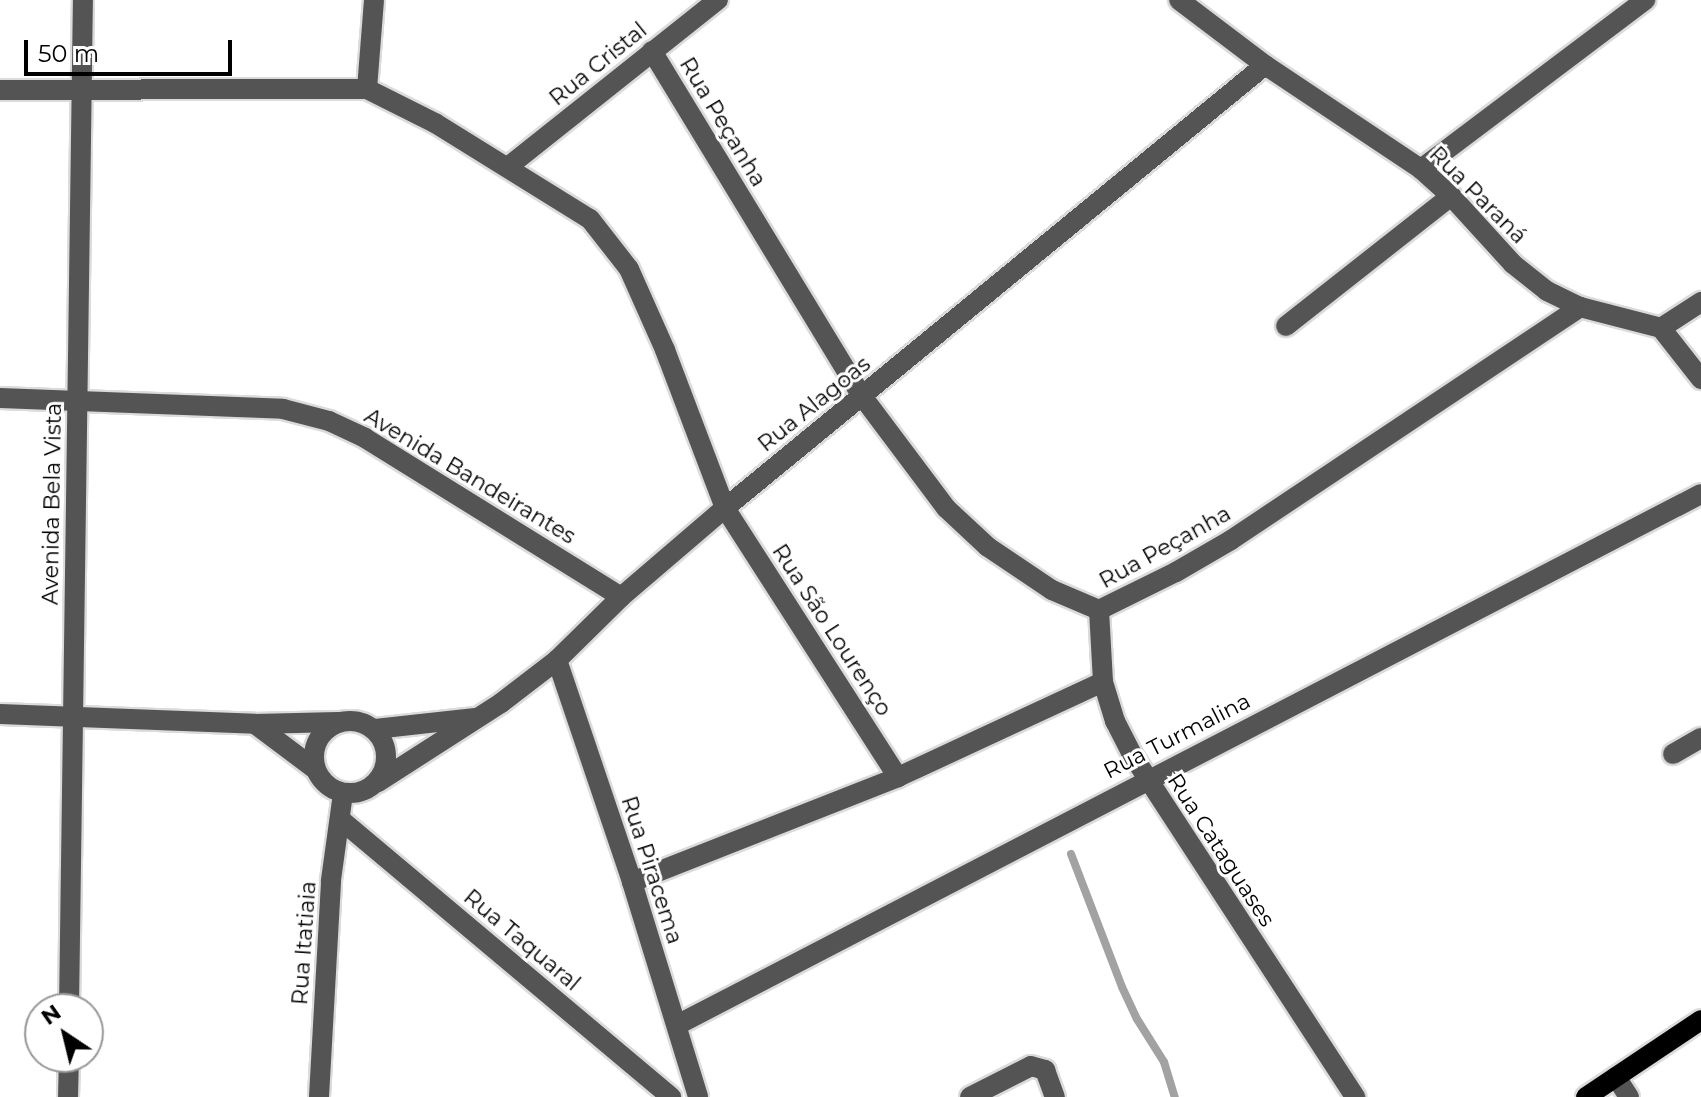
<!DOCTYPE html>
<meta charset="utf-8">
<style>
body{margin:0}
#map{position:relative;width:1701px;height:1097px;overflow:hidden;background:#fff;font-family:Montserrat,sans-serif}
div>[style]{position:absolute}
.stream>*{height:8px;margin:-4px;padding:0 4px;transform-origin:4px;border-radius:4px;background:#a2a2a2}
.roads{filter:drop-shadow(2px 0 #dbdbdb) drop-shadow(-2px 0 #dbdbdb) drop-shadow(0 2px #dbdbdb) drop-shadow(0 -2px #dbdbdb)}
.minor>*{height:20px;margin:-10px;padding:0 10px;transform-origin:10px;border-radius:10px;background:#545454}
.minor>.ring{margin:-10px;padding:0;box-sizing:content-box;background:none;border:20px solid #545454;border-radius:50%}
.major>*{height:20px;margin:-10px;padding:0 10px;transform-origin:10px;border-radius:10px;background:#000}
span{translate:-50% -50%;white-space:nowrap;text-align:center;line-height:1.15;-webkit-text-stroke:6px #fff;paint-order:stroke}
.street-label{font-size:22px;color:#000}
.north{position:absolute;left:24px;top:993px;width:80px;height:80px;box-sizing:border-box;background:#fff;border:2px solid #999;border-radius:50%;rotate:325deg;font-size:22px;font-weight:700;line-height:32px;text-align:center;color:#000}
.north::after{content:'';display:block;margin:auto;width:28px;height:36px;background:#000;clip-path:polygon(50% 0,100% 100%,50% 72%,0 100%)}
.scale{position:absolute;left:24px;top:40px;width:208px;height:36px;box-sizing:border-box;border:4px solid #000;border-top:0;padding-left:10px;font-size:24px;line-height:28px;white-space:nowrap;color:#000;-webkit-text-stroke:6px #fff;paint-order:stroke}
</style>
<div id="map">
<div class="stream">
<i style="left:1071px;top:854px;width:142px;rotate:69deg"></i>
<i style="left:1122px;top:987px;width:35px;rotate:65deg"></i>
<i style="left:1137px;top:1019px;width:51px;rotate:57.9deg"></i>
<i style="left:1164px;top:1062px;width:37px;rotate:73deg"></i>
</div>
<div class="roads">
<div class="minor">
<i style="left:1179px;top:0;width:108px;rotate:37.1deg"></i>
<i style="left:1265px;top:65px;width:187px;rotate:33.7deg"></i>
<i style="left:1421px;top:169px;width:40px;rotate:42deg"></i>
<i style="left:1451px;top:196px;width:92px;rotate:47.6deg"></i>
<i style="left:1513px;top:264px;width:43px;rotate:38.5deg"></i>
<i style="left:1547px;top:291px;width:37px;rotate:26deg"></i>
<i style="left:1580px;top:307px;width:84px;rotate:14.5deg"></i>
<i style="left:1661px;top:328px;width:65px;rotate:51.9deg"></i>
<i style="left:652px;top:51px;width:404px;rotate:58.7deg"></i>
<i style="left:862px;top:396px;width:140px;rotate:53.1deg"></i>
<i style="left:946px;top:508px;width:57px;rotate:42.9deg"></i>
<i style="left:988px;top:547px;width:77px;rotate:33.9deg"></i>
<i style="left:1052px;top:590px;width:51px;rotate:23.1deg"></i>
<i style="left:1099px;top:610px;width:86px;rotate:-26.3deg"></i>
<i style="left:1176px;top:572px;width:64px;rotate:-30.2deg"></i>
<i style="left:1231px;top:540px;width:420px;rotate:-33.7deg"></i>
<i style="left:367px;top:89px;width:89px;rotate:-85.5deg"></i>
<i style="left:0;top:90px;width:367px;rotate:-0.2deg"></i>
<i style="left:367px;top:89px;width:76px;rotate:26.6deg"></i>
<i style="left:435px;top:123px;width:182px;rotate:31.8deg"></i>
<i style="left:590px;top:219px;width:63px;rotate:52deg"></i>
<i style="left:629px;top:269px;width:89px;rotate:66deg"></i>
<i style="left:665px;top:350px;width:169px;rotate:69.2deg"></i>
<i style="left:725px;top:508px;width:320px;rotate:57.3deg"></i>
<i style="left:509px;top:166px;width:267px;rotate:-38.5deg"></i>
<i style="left:1421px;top:169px;width:281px;rotate:-37deg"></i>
<i style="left:1286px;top:326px;width:210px;rotate:-38.2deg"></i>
<i style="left:1661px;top:328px;width:48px;rotate:-33deg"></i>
<i style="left:0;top:398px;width:283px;rotate:2.2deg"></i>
<i style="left:283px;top:409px;width:48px;rotate:14.6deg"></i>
<i style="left:329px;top:421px;width:40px;rotate:25deg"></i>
<i style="left:365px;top:438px;width:301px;rotate:31.8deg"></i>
<i style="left:1099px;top:610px;width:72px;rotate:86.8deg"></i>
<i style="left:1103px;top:682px;width:41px;rotate:72.9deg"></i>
<i style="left:1115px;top:721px;width:36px;rotate:63deg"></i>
<i style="left:1131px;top:753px;width:411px;rotate:56.9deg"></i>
<i style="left:557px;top:660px;width:234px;rotate:71.3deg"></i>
<i style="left:632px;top:882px;width:225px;rotate:72.9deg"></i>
<i style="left:0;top:714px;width:255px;rotate:2.2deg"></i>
<i style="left:255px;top:724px;width:83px;rotate:-1.4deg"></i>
<i class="ring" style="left:314px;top:721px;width:52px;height:52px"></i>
<i style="left:255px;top:724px;width:75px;rotate:36.9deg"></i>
<i style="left:375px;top:729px;width:101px;rotate:-6.3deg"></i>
<i style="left:1673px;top:754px;width:32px;rotate:-30deg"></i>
<i style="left:378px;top:782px;width:146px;rotate:-32.7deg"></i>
<i style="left:501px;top:703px;width:71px;rotate:-37.5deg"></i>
<i style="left:557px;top:660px;width:90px;rotate:-44.5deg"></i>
<i style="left:621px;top:597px;width:137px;rotate:-40.6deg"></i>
<i style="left:725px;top:508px;width:698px;rotate:-39.36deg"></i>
<i style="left:341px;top:820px;width:431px;rotate:40deg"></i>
<i style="left:632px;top:882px;width:286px;rotate:-21.5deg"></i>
<i style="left:898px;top:777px;width:226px;rotate:-24.9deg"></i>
<i style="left:69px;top:1009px;width:1009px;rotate:-89.21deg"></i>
<i style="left:677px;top:1025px;width:1153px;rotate:-27.41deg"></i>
<i style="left:1616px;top:1077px;width:24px;rotate:57deg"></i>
<i style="left:68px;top:1097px;width:40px;rotate:-88.6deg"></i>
<i style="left:319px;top:1097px;width:217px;rotate:-86.8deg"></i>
<i style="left:331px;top:880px;width:87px;rotate:-82.1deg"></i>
<i style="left:970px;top:1097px;width:68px;rotate:-26.9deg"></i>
<i style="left:1031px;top:1066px;width:15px;rotate:16deg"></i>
<i style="left:1045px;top:1070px;width:29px;rotate:70deg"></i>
</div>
<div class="major">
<i style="left:1586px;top:1097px;width:138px;rotate:-33.8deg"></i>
</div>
</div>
<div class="street-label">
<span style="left:598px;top:64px;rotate:-39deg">Rua Cristal</span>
<span style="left:723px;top:122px;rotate:59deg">Rua Peçanha</span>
<span style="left:1478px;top:195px;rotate:45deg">Rua Paraná</span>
<span style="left:814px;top:404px;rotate:-39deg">Rua Alagoas</span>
<span style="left:470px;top:476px;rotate:31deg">Avenida Bandeirantes</span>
<span style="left:52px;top:504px;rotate:-89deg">Avenida Bela Vista</span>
<span style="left:1165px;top:547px;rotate:-29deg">Rua Peçanha</span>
<span style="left:832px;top:630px;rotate:57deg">Rua São Lourenço</span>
<span style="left:1177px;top:736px;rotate:-27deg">Rua Turmalina</span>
<span style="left:1221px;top:850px;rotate:57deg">Rua Cataguases</span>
<span style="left:652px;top:870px;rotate:72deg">Rua Piracema</span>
<span style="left:522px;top:940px;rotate:40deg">Rua Taquaral</span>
<span style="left:304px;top:943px;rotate:-86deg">Rua Itatiaia</span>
</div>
<div class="north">N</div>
<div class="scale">50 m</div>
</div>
